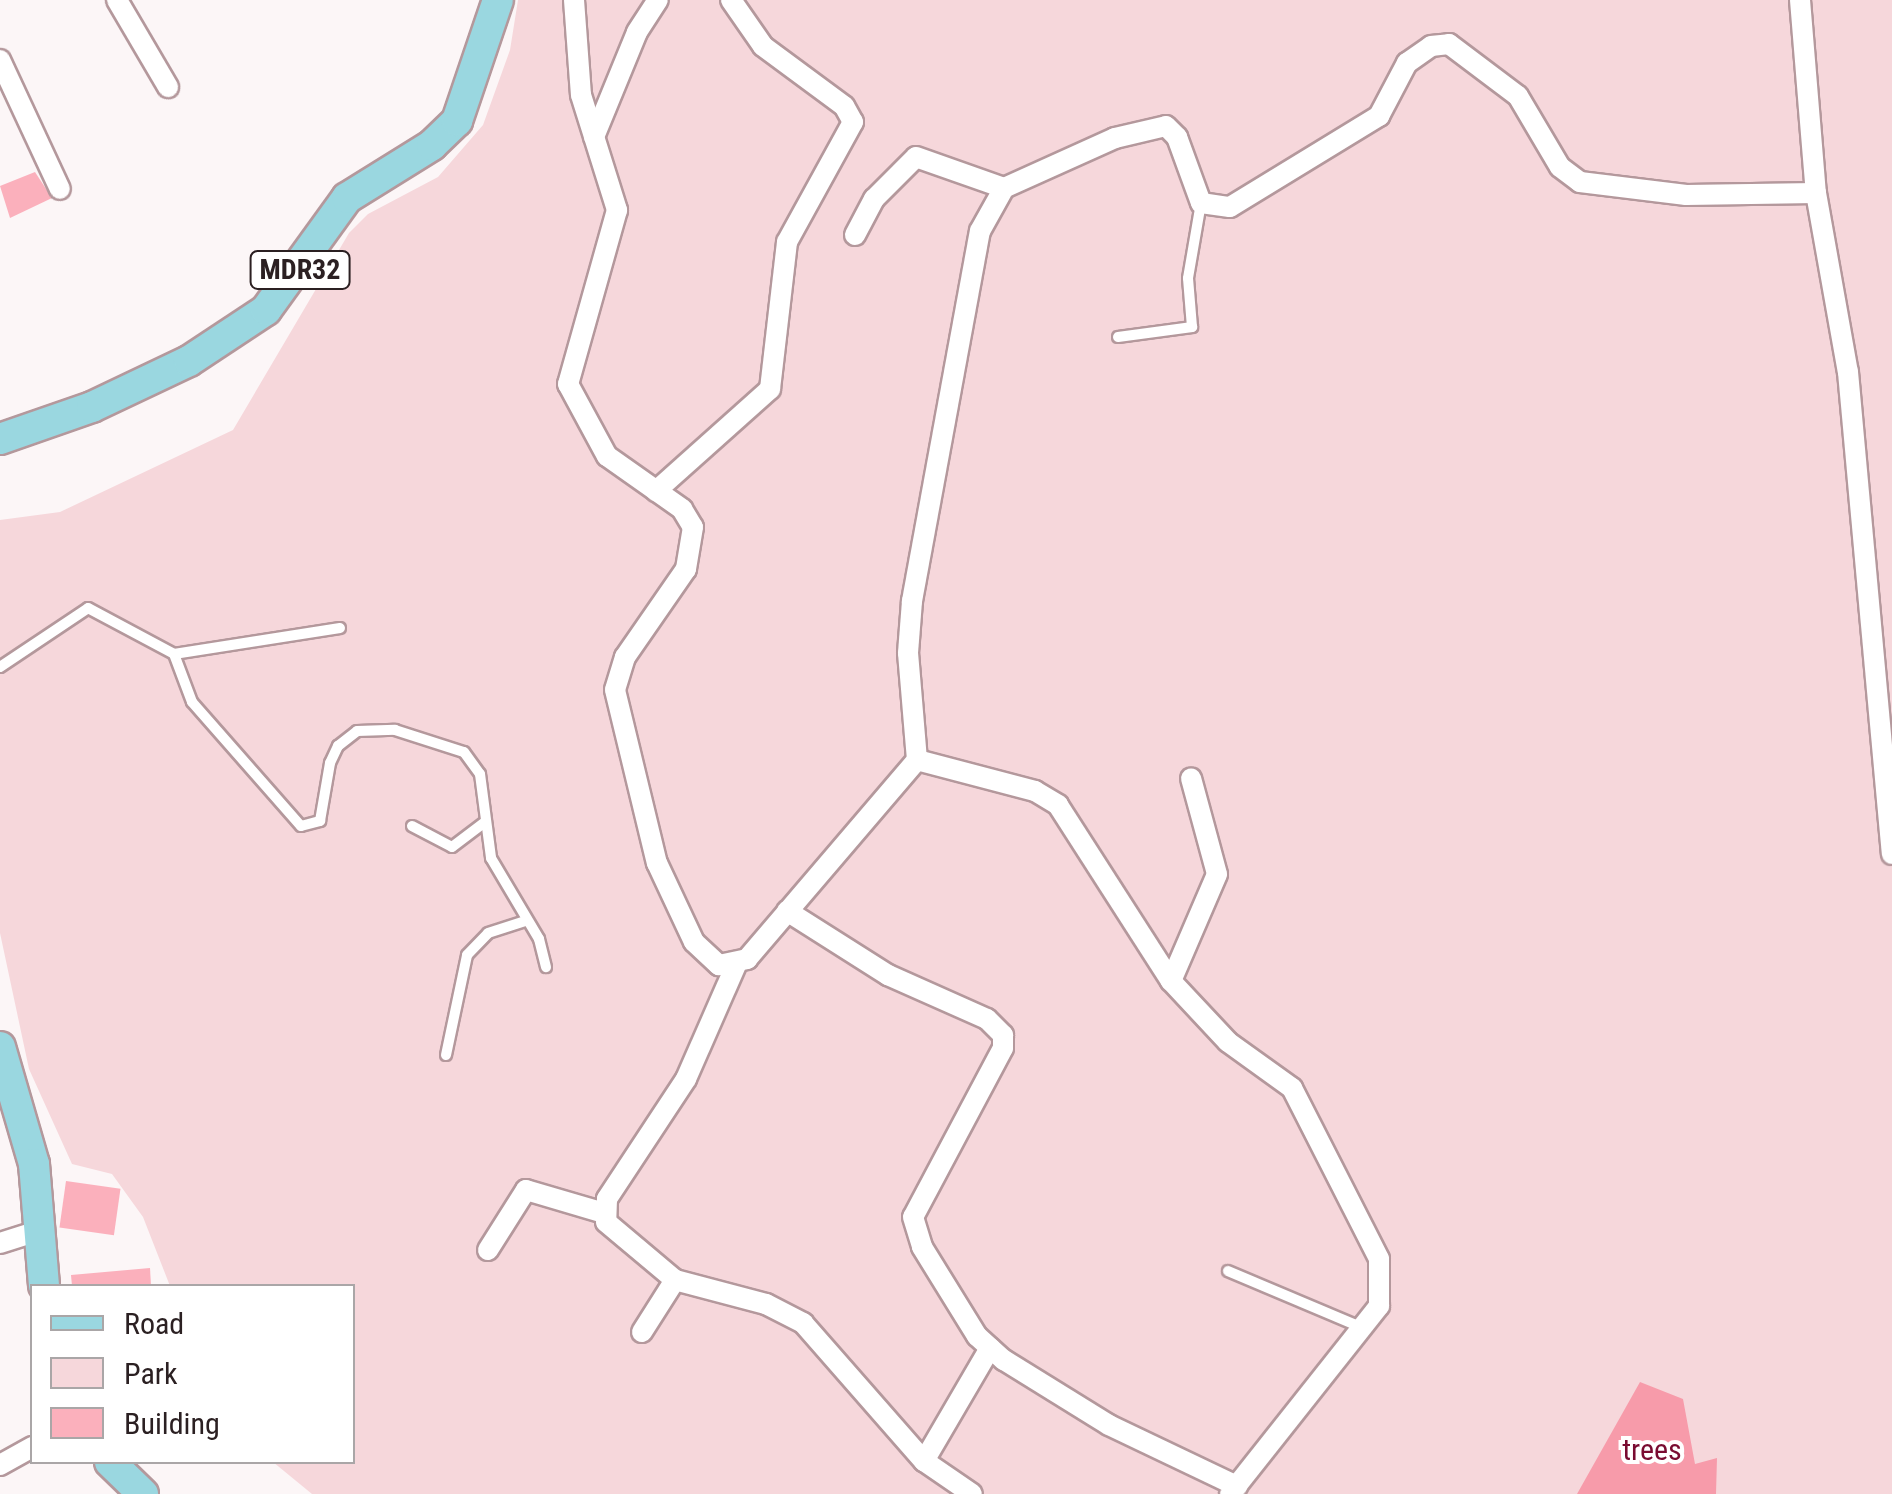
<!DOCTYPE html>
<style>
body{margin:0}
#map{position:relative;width:1892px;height:1494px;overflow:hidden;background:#fcf6f7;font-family:"Roboto Condensed",sans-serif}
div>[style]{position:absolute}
.green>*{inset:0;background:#f6d7db}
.forest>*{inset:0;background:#f79baa}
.building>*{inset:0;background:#fbb0bc;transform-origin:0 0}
.roads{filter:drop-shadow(2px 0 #b4989c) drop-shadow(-2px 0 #b4989c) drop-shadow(0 2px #b4989c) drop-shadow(0 -2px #b4989c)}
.lane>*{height:10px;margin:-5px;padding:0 5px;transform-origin:5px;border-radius:5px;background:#fff}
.street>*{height:20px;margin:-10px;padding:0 10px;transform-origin:10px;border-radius:10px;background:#fff}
.primary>*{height:30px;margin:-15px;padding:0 15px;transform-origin:15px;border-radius:15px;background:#9ad7e0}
span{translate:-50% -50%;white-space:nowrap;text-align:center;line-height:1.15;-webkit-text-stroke:8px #fff;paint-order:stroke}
.shield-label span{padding:2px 8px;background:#fff;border:2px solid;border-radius:8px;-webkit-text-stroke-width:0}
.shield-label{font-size:28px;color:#2b2022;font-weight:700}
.park-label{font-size:30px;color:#790b31}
.legend{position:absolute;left:30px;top:1284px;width:325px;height:180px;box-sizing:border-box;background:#fff;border:2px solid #aaa6a7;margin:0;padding:12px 18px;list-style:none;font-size:30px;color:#2b2022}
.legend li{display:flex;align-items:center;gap:20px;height:50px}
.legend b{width:50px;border:2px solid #aaa6a7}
</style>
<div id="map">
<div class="green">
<i style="clip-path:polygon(518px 0,1892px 0,1892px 1494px,312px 1494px,273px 1462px,352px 1462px,352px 1286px,170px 1286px,143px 1217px,112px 1174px,72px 1164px,29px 1069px,0 933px,0 520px,60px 512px,233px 430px,349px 233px,368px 214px,438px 177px,483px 125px,510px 50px)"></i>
</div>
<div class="forest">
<i style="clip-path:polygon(1640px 1382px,1683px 1399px,1695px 1464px,1717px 1458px,1716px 1494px,1577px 1494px)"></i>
</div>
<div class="building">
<i style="clip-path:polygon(35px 172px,52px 198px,10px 218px,0 186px)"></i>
<i style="left:66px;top:1181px;width:55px;height:47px;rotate:8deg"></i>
<i style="clip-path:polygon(150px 1268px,151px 1286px,72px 1286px,71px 1275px)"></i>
</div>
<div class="roads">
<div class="lane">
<i style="left:1118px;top:337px;width:75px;rotate:-7.7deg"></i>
<i style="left:1192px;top:327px;width:49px;rotate:-94.7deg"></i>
<i style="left:1188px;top:278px;width:76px;rotate:-80.2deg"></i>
<i style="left:174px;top:654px;width:51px;rotate:69.4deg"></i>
<i style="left:192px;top:702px;width:165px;rotate:48.7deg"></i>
<i style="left:301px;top:826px;width:20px;rotate:-15deg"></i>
<i style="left:320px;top:821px;width:59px;rotate:-80.2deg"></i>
<i style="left:330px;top:763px;width:19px;rotate:-65deg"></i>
<i style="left:338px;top:746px;width:24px;rotate:-38deg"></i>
<i style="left:357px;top:731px;width:38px;rotate:-2deg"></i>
<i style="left:395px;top:730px;width:72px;rotate:17.7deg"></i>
<i style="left:464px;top:752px;width:27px;rotate:54deg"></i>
<i style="left:480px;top:774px;width:85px;rotate:82.5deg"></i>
<i style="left:491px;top:858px;width:94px;rotate:59.3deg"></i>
<i style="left:539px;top:939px;width:29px;rotate:76deg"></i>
<i style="left:0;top:667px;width:106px;rotate:-33.8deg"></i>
<i style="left:88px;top:608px;width:98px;rotate:28.1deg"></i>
<i style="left:174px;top:654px;width:168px;rotate:-8.9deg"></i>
<i style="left:412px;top:826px;width:45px;rotate:27.7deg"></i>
<i style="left:452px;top:847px;width:41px;rotate:-37.1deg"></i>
<i style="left:446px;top:1055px;width:102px;rotate:-78.1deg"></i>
<i style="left:467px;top:955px;width:30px;rotate:-46deg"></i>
<i style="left:488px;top:933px;width:40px;rotate:-18deg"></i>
<i style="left:1228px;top:1271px;width:147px;rotate:22.9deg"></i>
</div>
<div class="street">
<i style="left:117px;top:0;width:101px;rotate:59.6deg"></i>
<i style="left:574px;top:0;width:95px;rotate:85.8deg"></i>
<i style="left:581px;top:95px;width:121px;rotate:72.6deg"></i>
<i style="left:617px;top:210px;width:181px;rotate:105.7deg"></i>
<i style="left:568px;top:384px;width:82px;rotate:61.6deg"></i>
<i style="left:607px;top:456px;width:92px;rotate:35.2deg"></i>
<i style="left:682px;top:509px;width:21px;rotate:59deg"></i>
<i style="left:693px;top:527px;width:43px;rotate:99.5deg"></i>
<i style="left:686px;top:569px;width:107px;rotate:124.7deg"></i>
<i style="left:625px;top:657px;width:34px;rotate:107deg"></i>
<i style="left:615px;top:690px;width:178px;rotate:76.4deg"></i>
<i style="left:657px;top:863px;width:87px;rotate:64.9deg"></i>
<i style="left:694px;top:942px;width:34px;rotate:43deg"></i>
<i style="left:719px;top:965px;width:29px;rotate:-12deg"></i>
<i style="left:747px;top:959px;width:262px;rotate:-49.5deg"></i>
<i style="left:917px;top:760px;width:107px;rotate:-94.8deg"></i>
<i style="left:908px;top:653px;width:52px;rotate:-85.6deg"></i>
<i style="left:912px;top:601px;width:376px;rotate:-79.6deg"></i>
<i style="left:980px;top:231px;width:49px;rotate:-60.8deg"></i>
<i style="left:1004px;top:188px;width:122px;rotate:-24.2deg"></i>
<i style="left:1115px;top:138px;width:52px;rotate:-13.2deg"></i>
<i style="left:1166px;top:126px;width:16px;rotate:45deg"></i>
<i style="left:1177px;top:137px;width:70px;rotate:70deg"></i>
<i style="left:1201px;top:203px;width:29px;rotate:8deg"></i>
<i style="left:1230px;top:207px;width:175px;rotate:-31.4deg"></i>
<i style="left:1379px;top:116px;width:60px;rotate:-62.2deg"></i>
<i style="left:1407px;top:63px;width:29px;rotate:-35deg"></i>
<i style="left:1431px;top:46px;width:18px;rotate:-6deg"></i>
<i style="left:1449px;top:44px;width:86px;rotate:37deg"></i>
<i style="left:1518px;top:96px;width:82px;rotate:59.4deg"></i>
<i style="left:1560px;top:167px;width:25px;rotate:37deg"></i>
<i style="left:1580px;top:182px;width:107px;rotate:7deg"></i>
<i style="left:1686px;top:195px;width:130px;rotate:-0.9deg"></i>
<i style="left:1800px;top:0;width:194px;rotate:85.3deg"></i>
<i style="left:1816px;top:193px;width:182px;rotate:79.9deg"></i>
<i style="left:1848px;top:372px;width:484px;rotate:84.8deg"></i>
<i style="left:0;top:60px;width:142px;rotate:65.1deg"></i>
<i style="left:594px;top:137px;width:113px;rotate:-67.7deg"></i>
<i style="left:637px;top:32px;width:38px;rotate:-57deg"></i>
<i style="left:855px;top:235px;width:41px;rotate:-62.2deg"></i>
<i style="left:874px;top:199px;width:59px;rotate:-45deg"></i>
<i style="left:916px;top:157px;width:93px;rotate:19.4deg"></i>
<i style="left:656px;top:491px;width:153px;rotate:-41.8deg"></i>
<i style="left:770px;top:389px;width:148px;rotate:-83.4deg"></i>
<i style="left:787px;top:242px;width:137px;rotate:-61.2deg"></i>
<i style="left:853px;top:122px;width:18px;rotate:-119deg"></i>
<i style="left:844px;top:106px;width:101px;rotate:-143.5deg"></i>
<i style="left:763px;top:46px;width:56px;rotate:-124.8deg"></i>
<i style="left:917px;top:760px;width:122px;rotate:14.7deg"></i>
<i style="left:1035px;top:791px;width:27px;rotate:31deg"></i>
<i style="left:1058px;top:805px;width:209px;rotate:57.3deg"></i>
<i style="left:1171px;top:981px;width:83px;rotate:46.9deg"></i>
<i style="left:1228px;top:1042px;width:79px;rotate:35.7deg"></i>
<i style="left:1292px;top:1088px;width:192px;rotate:63deg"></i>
<i style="left:1379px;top:1259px;width:47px;rotate:90deg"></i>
<i style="left:1379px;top:1306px;width:240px;rotate:128.4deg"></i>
<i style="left:787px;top:911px;width:120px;rotate:32.4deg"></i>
<i style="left:888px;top:975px;width:108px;rotate:24deg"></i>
<i style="left:987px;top:1019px;width:23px;rotate:45deg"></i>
<i style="left:1003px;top:1035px;width:13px;rotate:90deg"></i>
<i style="left:1003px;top:1048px;width:191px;rotate:118deg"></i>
<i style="left:913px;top:1217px;width:31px;rotate:73deg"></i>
<i style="left:922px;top:1247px;width:105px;rotate:58.3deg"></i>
<i style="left:977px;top:1336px;width:36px;rotate:42deg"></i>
<i style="left:1004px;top:1360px;width:123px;rotate:31.8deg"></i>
<i style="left:1109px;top:1425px;width:142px;rotate:25.5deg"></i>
<i style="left:736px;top:965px;width:124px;rotate:113.7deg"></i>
<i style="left:686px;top:1079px;width:144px;rotate:123.4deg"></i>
<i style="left:607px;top:1199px;width:23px;rotate:92deg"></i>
<i style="left:606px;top:1222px;width:90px;rotate:40deg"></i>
<i style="left:675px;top:1280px;width:94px;rotate:14.8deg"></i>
<i style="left:766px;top:1304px;width:42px;rotate:27.2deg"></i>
<i style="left:803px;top:1323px;width:184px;rotate:48.8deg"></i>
<i style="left:924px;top:1461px;width:58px;rotate:34.5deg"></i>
<i style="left:1171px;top:981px;width:116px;rotate:-66.7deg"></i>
<i style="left:1217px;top:874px;width:99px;rotate:-105.2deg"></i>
<i style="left:0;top:1243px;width:43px;rotate:-17.6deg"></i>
<i style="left:488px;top:1250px;width:71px;rotate:-57.7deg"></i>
<i style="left:526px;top:1190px;width:81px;rotate:16.4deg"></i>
<i style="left:642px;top:1332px;width:62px;rotate:-57.6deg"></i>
<i style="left:924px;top:1461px;width:131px;rotate:-59.7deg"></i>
<i style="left:0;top:1465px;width:37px;rotate:-29deg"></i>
</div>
<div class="primary">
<i style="left:0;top:439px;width:97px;rotate:-19.2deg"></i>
<i style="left:92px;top:407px;width:107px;rotate:-25.4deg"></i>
<i style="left:189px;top:361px;width:92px;rotate:-33.5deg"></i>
<i style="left:266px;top:310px;width:138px;rotate:-54.1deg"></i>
<i style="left:347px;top:198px;width:100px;rotate:-31.9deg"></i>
<i style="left:432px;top:145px;width:35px;rotate:-44deg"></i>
<i style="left:457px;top:121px;width:128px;rotate:-71.3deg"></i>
<i style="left:0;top:1047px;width:122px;rotate:73.8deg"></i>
<i style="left:34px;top:1164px;width:122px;rotate:85.3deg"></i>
<i style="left:110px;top:1462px;width:46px;rotate:44.1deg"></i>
</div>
</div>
<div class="shield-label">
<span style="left:300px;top:270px">MDR32</span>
</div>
<div class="park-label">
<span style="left:1652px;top:1450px">trees</span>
</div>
<ul class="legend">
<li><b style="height:12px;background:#9ad7e0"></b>Road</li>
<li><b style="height:28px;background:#f6d7db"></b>Park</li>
<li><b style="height:28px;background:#fbb0bc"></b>Building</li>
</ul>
</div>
